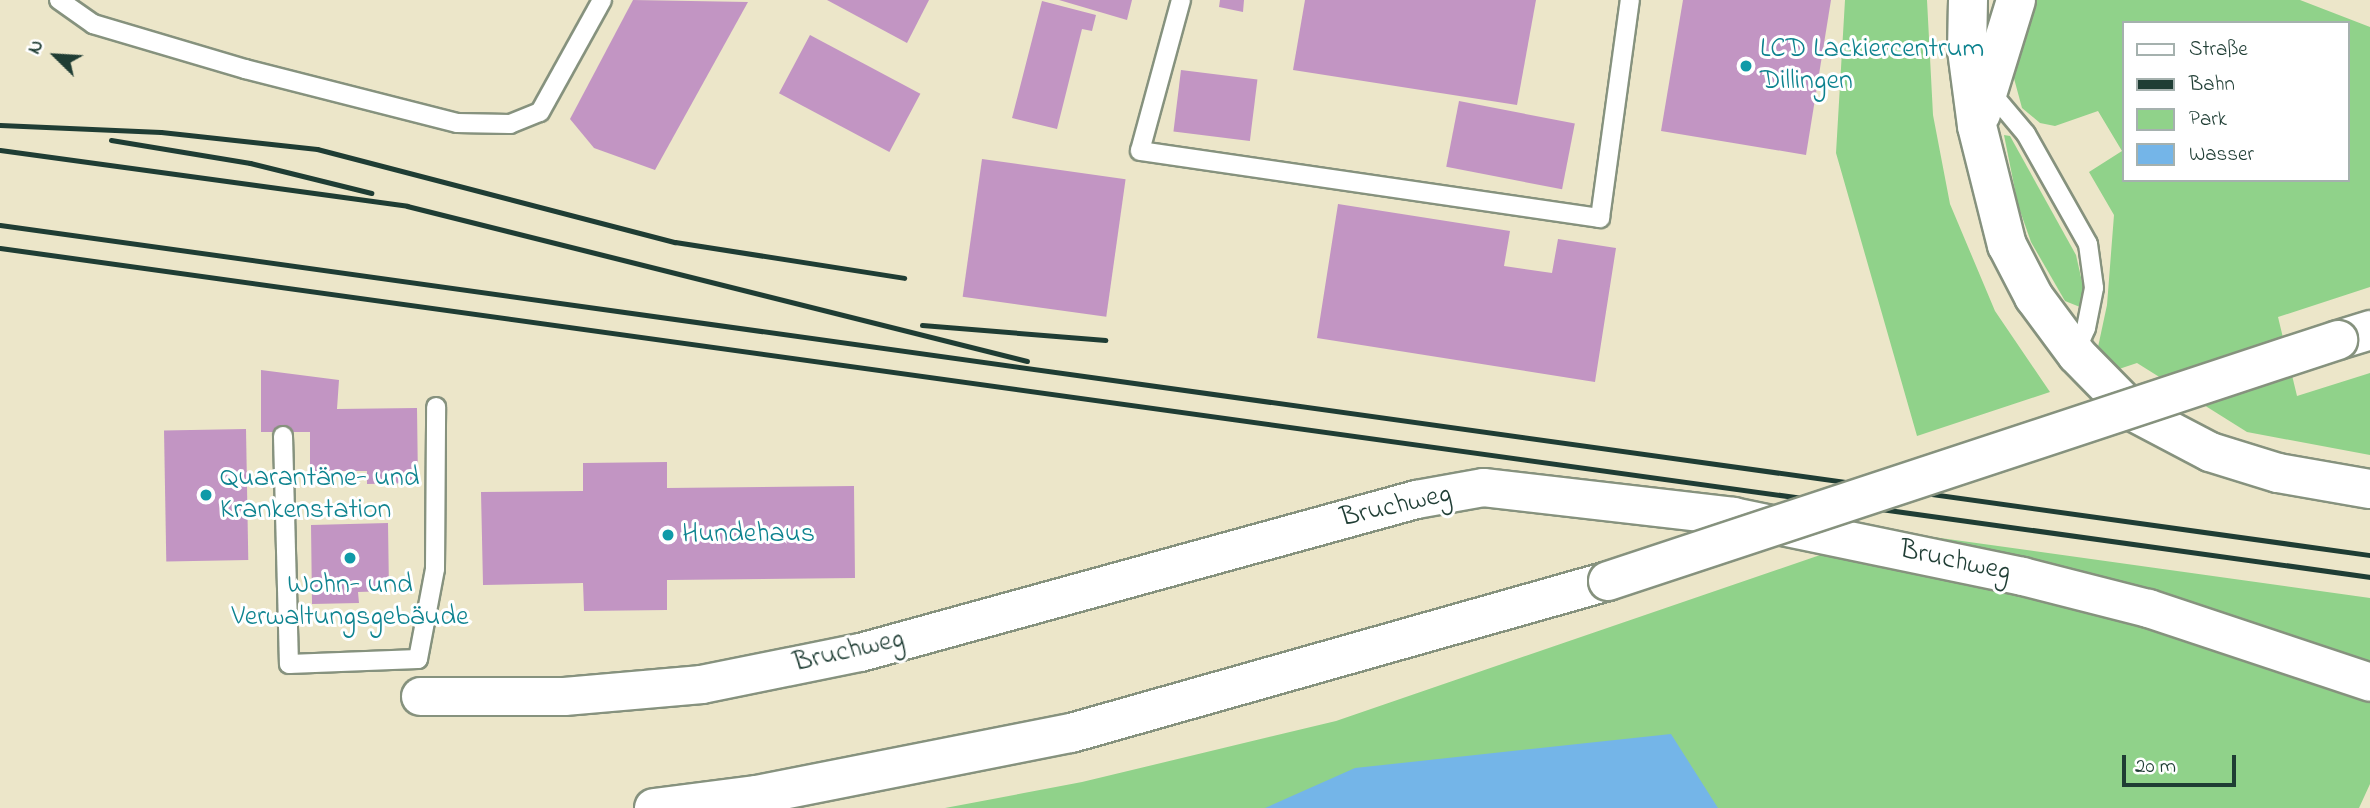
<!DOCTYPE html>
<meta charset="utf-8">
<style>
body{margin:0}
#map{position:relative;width:2370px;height:808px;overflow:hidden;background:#ece6c9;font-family:"Indie Flower",sans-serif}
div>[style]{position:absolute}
.green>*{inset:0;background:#90d28a}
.water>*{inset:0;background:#74b5e8}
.building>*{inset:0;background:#c295c3;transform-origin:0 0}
.roads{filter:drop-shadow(2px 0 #86927e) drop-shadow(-2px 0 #86927e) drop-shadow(0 2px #86927e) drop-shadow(0 -2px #86927e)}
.lane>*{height:18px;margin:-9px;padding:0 9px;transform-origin:9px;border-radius:9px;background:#fff}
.street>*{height:37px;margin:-18.5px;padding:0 18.5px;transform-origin:18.5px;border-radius:18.5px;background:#fff}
.secondary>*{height:38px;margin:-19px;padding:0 19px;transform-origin:19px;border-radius:19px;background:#fff}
.rail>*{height:5px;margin:-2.5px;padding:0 2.5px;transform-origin:2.5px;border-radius:2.5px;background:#1f3d34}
.bridges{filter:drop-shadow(2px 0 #86927e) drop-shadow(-2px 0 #86927e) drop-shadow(0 2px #86927e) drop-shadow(0 -2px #86927e)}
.secondary-bridge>*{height:38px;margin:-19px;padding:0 19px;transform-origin:19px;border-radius:19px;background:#fff}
.dots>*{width:19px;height:19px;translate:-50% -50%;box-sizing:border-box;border:4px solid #fff;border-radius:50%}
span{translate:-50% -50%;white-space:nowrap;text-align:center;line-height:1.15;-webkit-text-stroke:6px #fff;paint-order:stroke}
.culture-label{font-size:28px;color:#0d838f}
.left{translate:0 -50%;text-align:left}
.street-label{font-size:28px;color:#1f3d34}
.legend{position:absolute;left:2122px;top:21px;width:228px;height:161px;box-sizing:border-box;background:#fff;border:2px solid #a5b1ae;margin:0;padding:9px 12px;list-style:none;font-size:21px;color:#1f3d34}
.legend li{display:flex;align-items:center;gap:14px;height:35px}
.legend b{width:35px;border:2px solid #a5b1ae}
.north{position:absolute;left:21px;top:21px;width:70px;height:70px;-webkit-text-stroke:5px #fff;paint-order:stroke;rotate:294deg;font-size:19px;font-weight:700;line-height:28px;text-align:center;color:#1f3d34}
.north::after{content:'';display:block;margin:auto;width:24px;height:32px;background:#1f3d34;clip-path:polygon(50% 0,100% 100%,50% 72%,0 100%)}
.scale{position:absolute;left:2122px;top:755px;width:114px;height:32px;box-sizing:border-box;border:4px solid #1f3d34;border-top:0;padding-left:9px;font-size:21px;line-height:24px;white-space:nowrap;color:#1f3d34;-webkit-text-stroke:5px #fff;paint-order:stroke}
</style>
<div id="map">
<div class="green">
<i style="clip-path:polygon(1845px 0,1927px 0,1933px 115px,1950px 204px,1995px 311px,2050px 392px,1917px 436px,1836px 153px)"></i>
<i style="clip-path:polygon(evenodd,2034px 0,2300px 0,2370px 27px,2370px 287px,2278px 317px,2297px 396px,2370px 373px,2370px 455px,2247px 432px,2137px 363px,2116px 370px,2098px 347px,2107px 305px,2114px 215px,2089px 172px,2122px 151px,2098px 111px,2055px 126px,2040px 123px,2022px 108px,2012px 71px,2034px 0,2123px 23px,2347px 23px,2347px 180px,2123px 180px,2123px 23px)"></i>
<i style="clip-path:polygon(2004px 135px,2010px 136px,2076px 255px,2085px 295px,2080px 307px,2065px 301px,2031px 242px,2018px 205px)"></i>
<i style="clip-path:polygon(1890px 531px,2370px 598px,2370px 784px,2359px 808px,945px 808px,1082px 782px,1336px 721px)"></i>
</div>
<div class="water">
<i style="clip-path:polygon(1671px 734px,1718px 808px,1265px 808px,1355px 768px)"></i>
</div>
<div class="building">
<i style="clip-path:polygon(633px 0,748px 2px,655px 170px,594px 148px,570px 119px)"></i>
<i style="clip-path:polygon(827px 0,929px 0,907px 43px)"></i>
<i style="clip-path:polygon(1059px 0,1132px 0,1127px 20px)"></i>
<i style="clip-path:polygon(1220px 0,1244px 0,1243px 12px,1219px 7px)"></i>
<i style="clip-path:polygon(1305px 0,1536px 0,1517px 105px,1293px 70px)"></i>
<i style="clip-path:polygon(1683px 0,1831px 0,1806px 155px,1661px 131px)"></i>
<i style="clip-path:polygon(1042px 1px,1096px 15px,1092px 31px,1082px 29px,1057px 129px,1012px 118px)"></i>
<i style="left:810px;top:35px;width:125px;height:66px;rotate:28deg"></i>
<i style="left:1181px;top:70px;width:77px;height:62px;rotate:7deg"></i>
<i style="left:1459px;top:101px;width:118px;height:67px;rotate:11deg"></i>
<i style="left:982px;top:159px;width:145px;height:139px;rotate:8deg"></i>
<i style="clip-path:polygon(1338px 204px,1510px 231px,1504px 266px,1552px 273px,1558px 239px,1616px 248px,1595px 382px,1317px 338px)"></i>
<i style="clip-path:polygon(261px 370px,339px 380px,337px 409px,417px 408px,418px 483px,367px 484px,367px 471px,310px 471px,310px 432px,261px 432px)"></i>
<i style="left:246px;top:429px;width:131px;height:82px;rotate:89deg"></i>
<i style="clip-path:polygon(667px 462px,667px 488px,854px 486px,855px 578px,667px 580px,667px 610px,584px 611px,583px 583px,483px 585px,481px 492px,583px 491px,583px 463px)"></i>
<i style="clip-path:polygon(388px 523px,389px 591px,358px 592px,359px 603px,312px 604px,311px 525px)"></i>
</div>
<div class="roads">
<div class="lane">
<i style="left:59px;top:0;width:42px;rotate:35.2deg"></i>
<i style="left:93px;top:24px;width:159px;rotate:16.5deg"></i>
<i style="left:245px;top:69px;width:219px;rotate:14.3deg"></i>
<i style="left:457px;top:123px;width:53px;rotate:1.1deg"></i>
<i style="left:510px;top:124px;width:32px;rotate:-22deg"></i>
<i style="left:540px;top:112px;width:128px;rotate:-61deg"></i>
<i style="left:1181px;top:0;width:156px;rotate:105.2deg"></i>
<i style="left:1140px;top:151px;width:465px;rotate:8.3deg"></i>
<i style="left:1600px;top:218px;width:220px;rotate:-82.2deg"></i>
<i style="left:1989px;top:90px;width:57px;rotate:49.9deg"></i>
<i style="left:2026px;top:134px;width:126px;rotate:60.6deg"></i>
<i style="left:2088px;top:244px;width:44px;rotate:82.2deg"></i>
<i style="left:2094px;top:288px;width:41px;rotate:101.3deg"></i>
<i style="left:2086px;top:328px;width:27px;rotate:114deg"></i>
<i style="left:283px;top:436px;width:228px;rotate:88.5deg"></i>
<i style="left:289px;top:664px;width:129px;rotate:-2.2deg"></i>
<i style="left:418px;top:659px;width:92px;rotate:-79.3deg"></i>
<i style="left:435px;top:569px;width:162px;rotate:-89.6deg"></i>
</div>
<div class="street">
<i style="left:420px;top:696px;width:144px"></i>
<i style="left:564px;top:696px;width:138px;rotate:-5deg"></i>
<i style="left:701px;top:684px;width:162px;rotate:-11.4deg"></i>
<i style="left:860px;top:652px;width:577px;rotate:-15.39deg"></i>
<i style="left:1416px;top:499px;width:68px;rotate:-10.2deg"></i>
<i style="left:1483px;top:487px;width:252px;rotate:6.6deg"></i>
<i style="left:1733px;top:516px;width:295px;rotate:11.7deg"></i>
<i style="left:2022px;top:576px;width:130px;rotate:14.3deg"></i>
<i style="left:2148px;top:608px;width:234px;rotate:18.4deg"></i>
</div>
<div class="secondary">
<i style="left:1968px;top:0;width:50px;rotate:91.1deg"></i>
<i style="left:1967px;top:50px;width:77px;rotate:82.5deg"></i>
<i style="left:1977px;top:126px;width:123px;rotate:75.9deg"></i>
<i style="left:2007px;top:245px;width:59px;rotate:62.6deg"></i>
<i style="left:2034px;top:297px;width:72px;rotate:53.4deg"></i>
<i style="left:2077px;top:355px;width:78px;rotate:45.5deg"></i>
<i style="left:2132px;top:411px;width:88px;rotate:27.7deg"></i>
<i style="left:2210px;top:452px;width:71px;rotate:17.2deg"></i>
<i style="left:2278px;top:473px;width:93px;rotate:9.9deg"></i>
<i style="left:1981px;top:114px;width:119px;rotate:-72.9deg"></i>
<i style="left:2338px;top:340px;width:34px;rotate:-17deg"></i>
<i style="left:654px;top:808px;width:104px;rotate:-7.2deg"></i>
<i style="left:757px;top:795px;width:320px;rotate:-11.2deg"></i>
<i style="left:1071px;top:733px;width:558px;rotate:-15.8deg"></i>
</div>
</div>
<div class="rail">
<i style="left:0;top:125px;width:161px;rotate:2.5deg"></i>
<i style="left:161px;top:132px;width:157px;rotate:6.2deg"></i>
<i style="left:317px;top:149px;width:370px;rotate:14.6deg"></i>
<i style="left:675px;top:242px;width:232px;rotate:8.9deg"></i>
<i style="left:111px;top:140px;width:141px;rotate:9.4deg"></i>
<i style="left:250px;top:163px;width:125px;rotate:13.9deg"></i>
<i style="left:0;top:150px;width:411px;rotate:7.8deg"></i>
<i style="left:407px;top:206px;width:639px;rotate:14.04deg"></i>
<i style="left:0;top:225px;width:2393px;rotate:7.93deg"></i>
<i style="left:0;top:248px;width:2393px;rotate:7.9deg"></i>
<i style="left:922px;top:325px;width:184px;rotate:4.7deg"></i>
</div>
<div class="bridges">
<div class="secondary-bridge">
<i style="left:1608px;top:581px;width:769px;rotate:-18.27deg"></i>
</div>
</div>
<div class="dots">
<i style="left:1746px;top:66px;background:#0f9aa8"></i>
<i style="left:206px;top:495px;background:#0f9aa8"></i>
<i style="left:668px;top:535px;background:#0f9aa8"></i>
<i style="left:350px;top:558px;background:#0f9aa8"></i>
</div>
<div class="culture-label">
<span class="left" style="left:1760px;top:66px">LCD Lackiercentrum<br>Dillingen</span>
<span class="left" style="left:220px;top:495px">Quarantäne- und<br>Krankenstation</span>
<span class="left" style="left:682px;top:535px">Hundehaus</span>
<span style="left:350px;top:602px">Wohn- und<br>Verwaltungsgebäude</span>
</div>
<div class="street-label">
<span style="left:1396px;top:507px;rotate:-13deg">Bruchweg</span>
<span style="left:1955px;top:562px;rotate:12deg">Bruchweg</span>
<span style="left:849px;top:652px;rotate:-13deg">Bruchweg</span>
</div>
<ul class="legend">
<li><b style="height:9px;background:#fff"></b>Straße</li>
<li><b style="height:9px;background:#1f3d34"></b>Bahn</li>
<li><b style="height:19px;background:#90d28a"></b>Park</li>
<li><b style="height:19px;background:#74b5e8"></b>Wasser</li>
</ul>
<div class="north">N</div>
<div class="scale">20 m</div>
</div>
